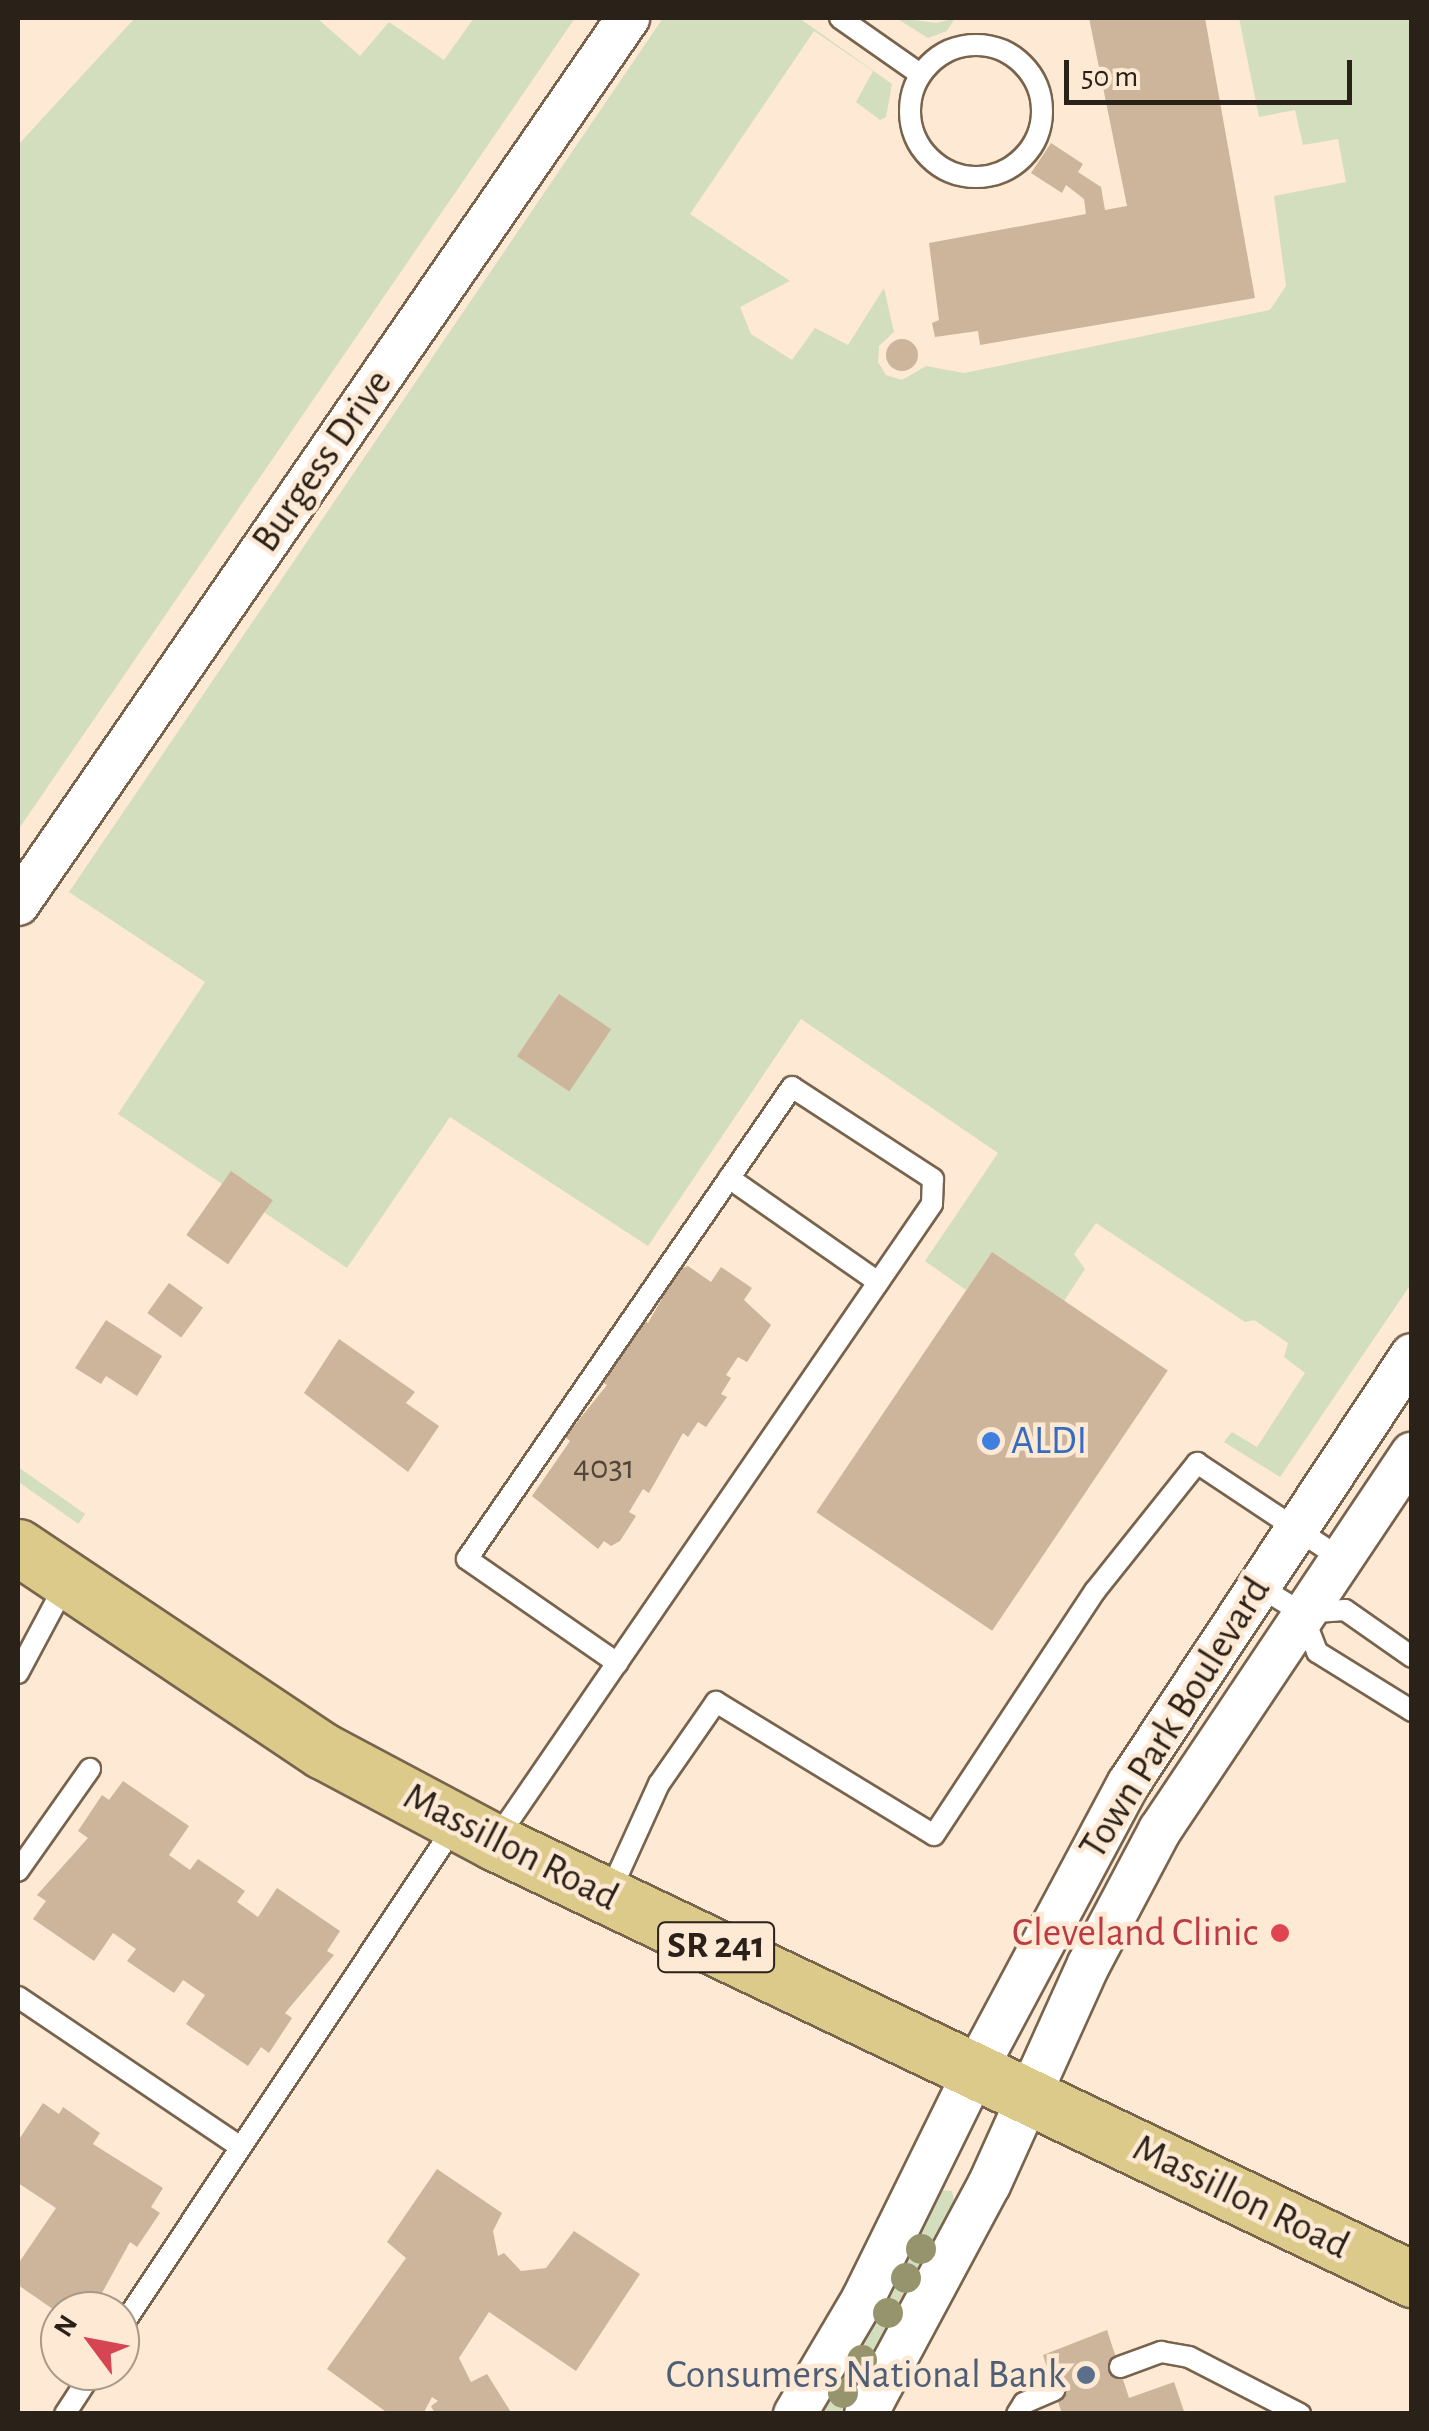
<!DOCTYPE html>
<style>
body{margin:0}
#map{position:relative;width:1429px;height:2431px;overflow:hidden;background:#fde9d4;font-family:"Alegreya Sans",sans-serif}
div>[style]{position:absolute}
.green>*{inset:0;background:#d2debd;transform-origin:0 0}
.building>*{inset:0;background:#cdb59c;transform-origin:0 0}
.round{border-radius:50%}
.roads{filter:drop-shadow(2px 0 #78634c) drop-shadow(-2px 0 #78634c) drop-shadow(0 2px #78634c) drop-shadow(0 -2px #78634c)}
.service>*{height:20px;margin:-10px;padding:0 10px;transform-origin:10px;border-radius:10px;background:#fff}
.service>.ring{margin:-10px;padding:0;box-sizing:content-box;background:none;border:20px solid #fff;border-radius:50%}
.minor>*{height:42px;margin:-21px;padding:0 21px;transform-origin:21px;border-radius:21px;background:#fff}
.primary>*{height:55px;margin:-27.5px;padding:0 27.5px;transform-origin:27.5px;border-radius:27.5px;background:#dcca8b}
.trees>*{width:30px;height:30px;margin:-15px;border-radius:50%;background:#95946c}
.dots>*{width:28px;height:28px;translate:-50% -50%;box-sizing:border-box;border:5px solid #fde9d4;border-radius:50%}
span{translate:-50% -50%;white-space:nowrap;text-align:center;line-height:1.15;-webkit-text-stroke:9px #fde9d4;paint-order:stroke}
.number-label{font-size:35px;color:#534639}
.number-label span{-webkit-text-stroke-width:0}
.shield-label span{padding:2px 8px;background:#fde9d4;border:2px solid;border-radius:8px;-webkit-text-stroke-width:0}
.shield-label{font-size:38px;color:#2a2118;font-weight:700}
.street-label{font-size:40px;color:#2a2118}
.shop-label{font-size:40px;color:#366cbe}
.left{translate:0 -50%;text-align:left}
.health-label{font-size:40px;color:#be3a42}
.right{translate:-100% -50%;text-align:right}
.service-label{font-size:40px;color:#4e5e75}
.frame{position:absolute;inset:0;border:20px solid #2a2118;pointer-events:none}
.north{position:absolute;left:40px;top:2291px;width:100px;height:100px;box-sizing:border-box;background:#fde9d4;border:2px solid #a99989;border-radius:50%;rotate:302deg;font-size:28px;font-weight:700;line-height:40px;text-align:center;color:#2a2118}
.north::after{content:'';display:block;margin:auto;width:35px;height:45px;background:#d54552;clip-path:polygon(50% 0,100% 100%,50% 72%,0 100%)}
.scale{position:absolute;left:1064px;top:60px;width:288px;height:45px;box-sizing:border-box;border:5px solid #2a2118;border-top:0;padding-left:12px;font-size:30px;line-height:35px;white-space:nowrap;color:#2a2118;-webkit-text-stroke:8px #fde9d4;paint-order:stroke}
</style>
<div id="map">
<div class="green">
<i style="clip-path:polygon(135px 18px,317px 18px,360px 56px,389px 22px,444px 60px,474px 18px,575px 18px,18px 830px,18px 145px)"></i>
<i style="clip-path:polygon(663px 18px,799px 18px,892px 84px,886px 117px,880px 120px,856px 102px,873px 71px,814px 31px,690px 214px,790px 281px,740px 307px,751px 334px,792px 360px,815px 328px,848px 345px,884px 288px,894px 332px,879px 346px,878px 362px,886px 375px,902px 380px,926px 366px,964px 373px,1270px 310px,1286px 286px,1274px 196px,1346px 182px,1338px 139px,1303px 145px,1295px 110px,1259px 117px,1239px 18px,1411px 18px,1411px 1284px,1280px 1477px,1224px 1442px,1232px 1432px,1257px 1447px,1305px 1373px,1284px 1357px,1288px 1343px,1254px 1320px,1245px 1322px,1096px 1223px,1074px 1254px,1085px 1269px,1064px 1301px,992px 1252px,966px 1290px,925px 1261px,998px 1153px,801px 1019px,648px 1246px,450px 1117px,347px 1268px,118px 1114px,205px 982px,69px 892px)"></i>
<i style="clip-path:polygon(896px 18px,937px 23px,955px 18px,947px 31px,928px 38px)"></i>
<i style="left:18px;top:1467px;width:82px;height:12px;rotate:35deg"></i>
<i style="clip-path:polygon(938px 2190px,952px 2191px,955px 2205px,876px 2360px,844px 2413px,816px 2414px)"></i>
</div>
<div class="building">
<i style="clip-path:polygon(1089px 18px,1205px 18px,1255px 298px,980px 345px,978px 331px,935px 337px,932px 323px,939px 320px,929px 243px,1086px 214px,1084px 199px,1066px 185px,1062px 193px,1031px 173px,1051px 143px,1083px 164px,1078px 172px,1101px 187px,1105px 210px,1127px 206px)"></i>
<i class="round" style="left:886px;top:339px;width:32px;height:32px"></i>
<i style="left:559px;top:994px;width:63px;height:75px;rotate:34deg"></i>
<i style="left:231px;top:1171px;width:51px;height:78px;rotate:35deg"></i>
<i style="left:992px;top:1252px;width:212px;height:314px;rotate:34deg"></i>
<i style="clip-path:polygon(688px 1266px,711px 1282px,721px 1267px,752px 1288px,744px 1300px,771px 1325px,747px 1362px,738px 1357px,726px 1375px,731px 1378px,721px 1394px,727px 1397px,706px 1427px,698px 1422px,688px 1437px,683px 1433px,649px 1493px,643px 1489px,629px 1512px,636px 1516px,620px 1541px,611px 1546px,604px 1541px,598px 1549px,532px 1496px,570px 1441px,565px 1437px,607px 1385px,601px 1382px,643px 1319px,648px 1323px,679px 1269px)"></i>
<i style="left:169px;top:1283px;width:42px;height:37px;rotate:36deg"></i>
<i style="clip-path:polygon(106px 1320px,162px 1356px,137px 1396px,106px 1376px,101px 1384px,75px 1368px)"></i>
<i style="clip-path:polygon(339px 1339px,415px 1392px,406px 1403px,439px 1426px,408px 1472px,304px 1393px)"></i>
<i style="clip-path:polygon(123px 1781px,189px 1826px,169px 1855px,190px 1870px,198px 1859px,245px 1891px,237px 1902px,258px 1917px,277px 1888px,340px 1931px,327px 1951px,334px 1955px,285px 2013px,292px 2018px,269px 2053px,261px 2047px,248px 2066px,186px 2024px,205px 1995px,183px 1980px,174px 1993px,127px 1961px,136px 1949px,113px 1933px,94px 1961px,33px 1919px,46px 1901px,37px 1895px,88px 1838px,78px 1831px,102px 1795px,109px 1800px)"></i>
<i style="clip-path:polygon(43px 2103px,59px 2114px,63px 2107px,100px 2133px,93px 2144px,163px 2188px,151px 2207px,160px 2213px,137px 2247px,130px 2242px,92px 2311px,82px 2305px,60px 2314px,18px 2285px,18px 2264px,56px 2208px,18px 2183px,18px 2141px)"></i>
<i style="clip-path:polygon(437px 2169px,502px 2213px,493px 2231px,498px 2256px,504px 2253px,521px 2271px,546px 2268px,574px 2231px,640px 2274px,576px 2371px,489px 2312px,459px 2358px,471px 2382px,487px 2374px,512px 2414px,435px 2414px,431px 2406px,438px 2401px,432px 2397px,423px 2414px,389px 2414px,327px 2369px,406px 2258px,387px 2242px)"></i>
<i style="clip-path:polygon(1107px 2330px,1129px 2398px,1174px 2382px,1185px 2414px,1062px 2414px,1043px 2355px)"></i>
</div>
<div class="roads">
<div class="service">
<i style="left:840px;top:18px;width:98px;rotate:35deg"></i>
<i class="ring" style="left:910px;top:45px;width:112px;height:112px"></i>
<i style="left:729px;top:1178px;width:182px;rotate:34.9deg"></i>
<i style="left:1257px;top:1585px;width:53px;rotate:31.9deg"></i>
<i style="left:1302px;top:1613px;width:43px;rotate:-4deg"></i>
<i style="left:1345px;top:1610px;width:82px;rotate:35deg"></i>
<i style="left:1303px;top:1615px;width:40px;rotate:69deg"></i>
<i style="left:1317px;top:1652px;width:112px;rotate:31.8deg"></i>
<i style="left:18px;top:1673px;width:102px;rotate:-61.9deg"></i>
<i style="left:495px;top:1841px;width:216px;rotate:-55.6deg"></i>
<i style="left:617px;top:1663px;width:557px;rotate:-55.54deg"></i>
<i style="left:932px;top:1204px;width:25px;rotate:-88deg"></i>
<i style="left:933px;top:1179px;width:168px;rotate:-146.9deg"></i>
<i style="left:792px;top:1087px;width:573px;rotate:124.55deg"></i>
<i style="left:467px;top:1559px;width:183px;rotate:34.7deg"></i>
<i style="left:18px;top:1871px;width:125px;rotate:-54.8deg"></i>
<i style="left:609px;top:1894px;width:121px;rotate:-65.6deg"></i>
<i style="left:659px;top:1784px;width:100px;rotate:-55.2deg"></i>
<i style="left:716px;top:1702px;width:255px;rotate:31.4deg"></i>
<i style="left:934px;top:1835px;width:292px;rotate:-56.6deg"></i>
<i style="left:1095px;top:1591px;width:164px;rotate:-51.4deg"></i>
<i style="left:1197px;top:1463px;width:172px;rotate:33.6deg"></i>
<i style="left:18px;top:1997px;width:267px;rotate:34deg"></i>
<i style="left:120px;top:2329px;width:607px;rotate:-56.36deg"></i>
<i style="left:1120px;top:2367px;width:44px;rotate:-20.1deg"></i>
<i style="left:1161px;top:2352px;width:28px;rotate:10deg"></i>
<i style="left:1189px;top:2357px;width:125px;rotate:27.2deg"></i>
<i style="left:65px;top:2414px;width:51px;rotate:-56.9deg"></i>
<i style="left:1017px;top:2414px;width:13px;rotate:-58deg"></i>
<i style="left:1024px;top:2403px;width:33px;rotate:-23deg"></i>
</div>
<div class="minor">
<i style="left:18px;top:904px;width:1076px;rotate:-55.45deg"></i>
<i style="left:795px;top:2414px;width:134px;rotate:-59.4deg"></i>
<i style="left:863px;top:2299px;width:256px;rotate:-63.8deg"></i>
<i style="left:976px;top:2069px;width:324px;rotate:-61.9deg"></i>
<i style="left:1129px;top:1783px;width:513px;rotate:-56.53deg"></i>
<i style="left:866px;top:2414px;width:260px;rotate:-61.8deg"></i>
<i style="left:989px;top:2185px;width:243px;rotate:-65.7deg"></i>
<i style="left:1089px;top:1964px;width:152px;rotate:-62.1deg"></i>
<i style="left:1160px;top:1830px;width:453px;rotate:-56.2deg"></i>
</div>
<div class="primary">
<i style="left:18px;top:1547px;width:367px;rotate:33.8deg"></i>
<i style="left:323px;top:1751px;width:194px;rotate:28deg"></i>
<i style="left:494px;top:1842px;width:1017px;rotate:25.46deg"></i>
</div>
</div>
<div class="trees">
<i style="left:921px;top:2249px"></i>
<i style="left:906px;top:2278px"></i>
<i style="left:888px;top:2313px"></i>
<i style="left:862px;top:2360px"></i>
<i style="left:843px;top:2393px"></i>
</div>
<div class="dots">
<i style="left:991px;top:1441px;background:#3f7fe0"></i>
<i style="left:1280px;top:1933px;background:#e0444e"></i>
<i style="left:1086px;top:2375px;background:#5c6f8a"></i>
</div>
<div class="number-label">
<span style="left:604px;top:1468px">4031</span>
</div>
<div class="shield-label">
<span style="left:716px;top:1947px">SR 241</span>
</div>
<div class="street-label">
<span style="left:322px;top:461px;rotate:-55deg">Burgess Drive</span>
<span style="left:1175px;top:1718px;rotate:-58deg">Town Park Boulevard</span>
<span style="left:511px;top:1847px;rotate:27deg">Massillon Road</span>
<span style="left:1241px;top:2197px;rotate:26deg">Massillon Road</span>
</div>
<div class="shop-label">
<span class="left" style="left:1011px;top:1441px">ALDI</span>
</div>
<div class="health-label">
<span class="right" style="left:1258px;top:1933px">Cleveland Clinic</span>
</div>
<div class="service-label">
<span class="right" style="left:1066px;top:2375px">Consumers National Bank</span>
</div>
<div class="frame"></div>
<div class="north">N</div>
<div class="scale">50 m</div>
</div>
